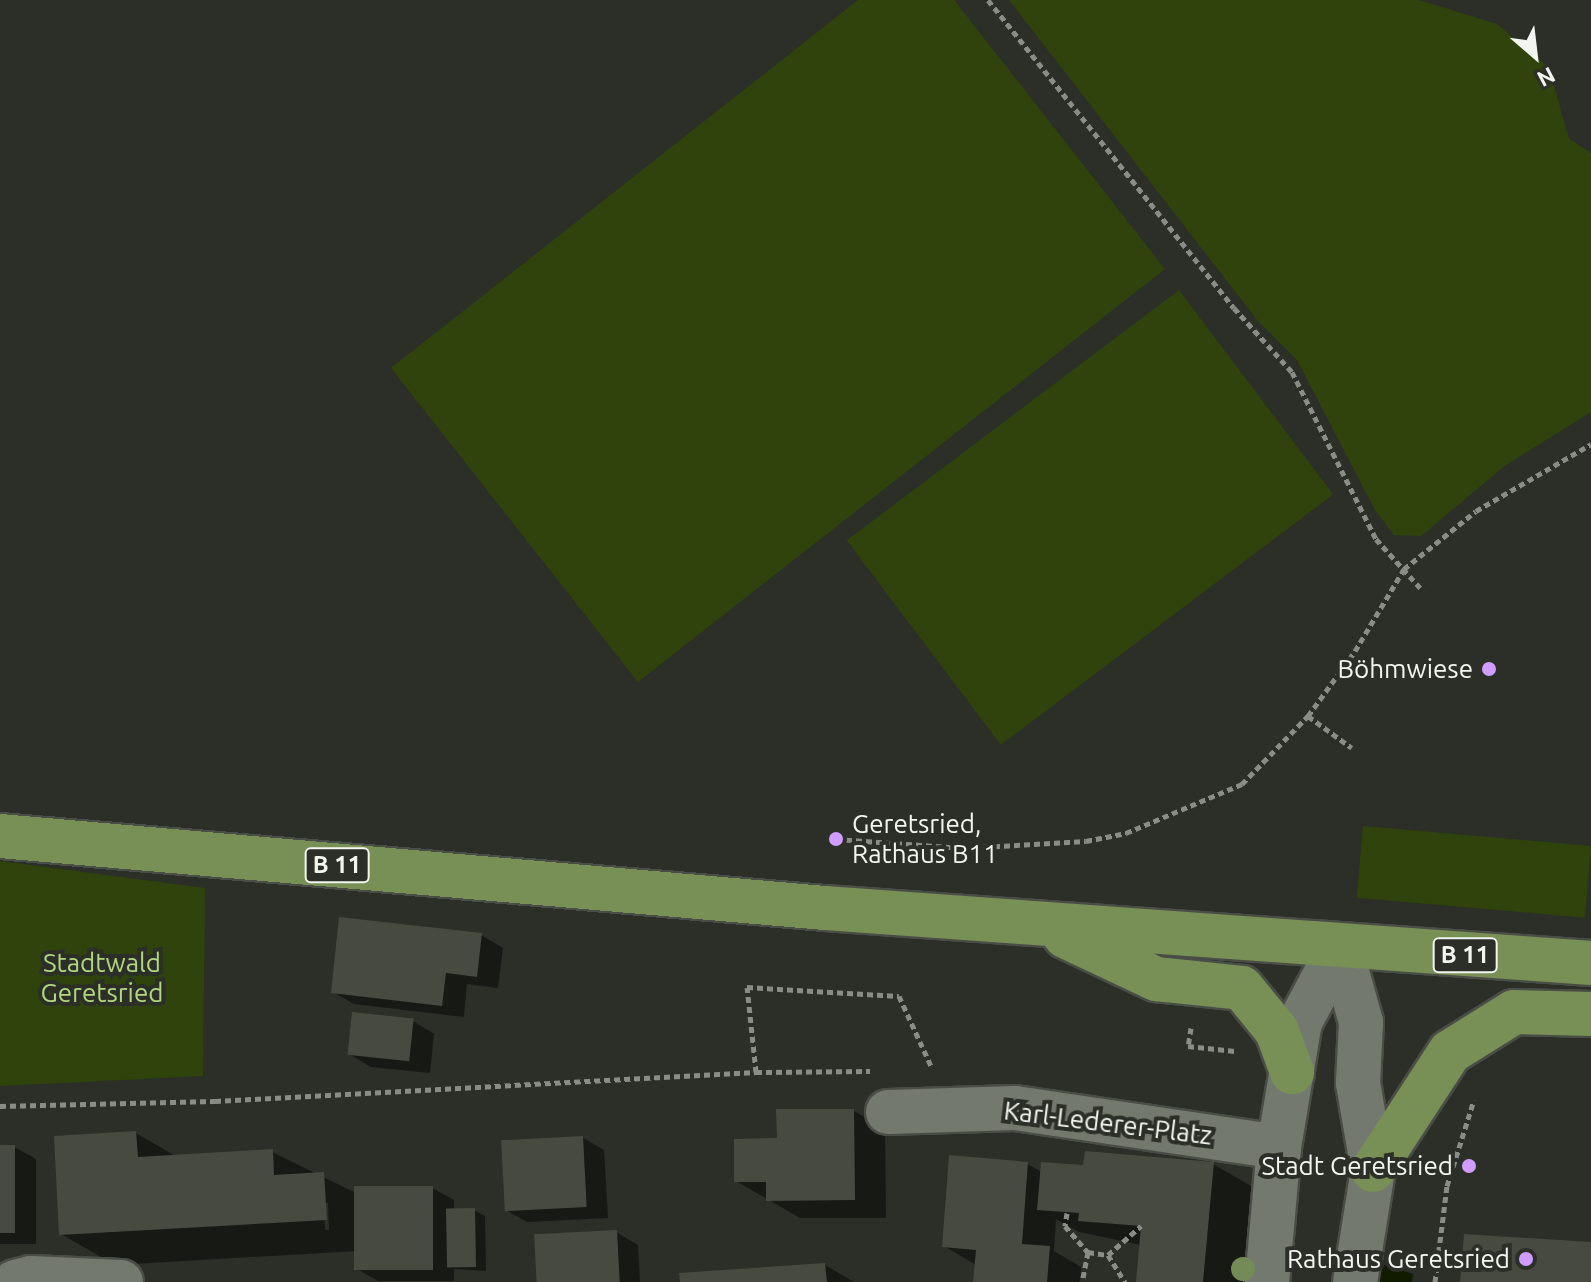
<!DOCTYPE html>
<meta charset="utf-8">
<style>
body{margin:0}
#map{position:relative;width:1591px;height:1282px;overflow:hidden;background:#2b2f27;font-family:Ubuntu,sans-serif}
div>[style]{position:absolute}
.green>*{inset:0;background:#30430d;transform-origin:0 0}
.water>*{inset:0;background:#101b00}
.shadow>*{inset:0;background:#0007}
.building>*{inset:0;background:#464a41;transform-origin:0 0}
.path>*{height:5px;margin-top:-2.5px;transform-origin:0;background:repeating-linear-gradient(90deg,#898d86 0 6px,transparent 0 10px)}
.roads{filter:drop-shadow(2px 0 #4a4d46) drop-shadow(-2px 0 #4a4d46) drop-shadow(0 2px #4a4d46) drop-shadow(0 -2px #4a4d46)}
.minor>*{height:44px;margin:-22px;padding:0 22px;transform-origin:22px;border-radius:22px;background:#74796f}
.major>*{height:44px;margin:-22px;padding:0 22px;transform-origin:22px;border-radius:22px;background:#788f56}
.trees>*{width:24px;height:24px;margin:-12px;border-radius:50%;background:#758b57}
.dots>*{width:22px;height:22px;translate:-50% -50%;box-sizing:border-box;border:4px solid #2b2f27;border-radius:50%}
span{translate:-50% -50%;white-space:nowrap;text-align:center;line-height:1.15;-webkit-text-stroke:8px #2b2f27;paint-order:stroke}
.shield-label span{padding:2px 6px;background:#2b2f27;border:2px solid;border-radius:6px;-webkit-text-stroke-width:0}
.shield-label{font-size:24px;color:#f3f6f0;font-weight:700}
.poi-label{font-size:26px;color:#f3f6f0}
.right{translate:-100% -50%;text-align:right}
.left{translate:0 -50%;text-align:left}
.park-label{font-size:26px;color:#b1d67f}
.street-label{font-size:26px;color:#f3f6f0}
.north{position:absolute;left:1495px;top:16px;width:80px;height:80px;-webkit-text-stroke:6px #2b2f27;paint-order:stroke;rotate:152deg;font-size:22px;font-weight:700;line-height:32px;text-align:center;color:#f3f6f0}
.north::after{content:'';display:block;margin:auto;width:28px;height:36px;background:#f3f6f0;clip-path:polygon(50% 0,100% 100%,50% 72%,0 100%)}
</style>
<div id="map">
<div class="green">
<i style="clip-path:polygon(858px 0,954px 0,1165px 269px,638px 682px,391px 368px)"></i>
<i style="clip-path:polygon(1009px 0,1419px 0,1497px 24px,1549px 68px,1569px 139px,1591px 153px,1591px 412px,1506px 465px,1421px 536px,1394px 535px,1375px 510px,1297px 360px,1258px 321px)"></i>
<i style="left:1179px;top:290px;width:256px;height:416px;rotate:53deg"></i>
<i style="left:1363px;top:826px;width:229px;height:72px;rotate:5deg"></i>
<i style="clip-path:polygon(0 861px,205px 888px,203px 1076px,0 1086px)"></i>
</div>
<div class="water">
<i style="clip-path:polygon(1381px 1264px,1413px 1274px,1412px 1282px,1379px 1282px)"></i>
</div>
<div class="shadow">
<i style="clip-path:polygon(481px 935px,503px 948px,498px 988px,467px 984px,464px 1017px,354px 1004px,333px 992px)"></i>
<i style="clip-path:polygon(413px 1021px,434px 1034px,430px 1073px,371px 1067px,349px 1054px)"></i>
<i style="clip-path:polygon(854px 1111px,885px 1129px,886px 1218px,800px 1218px,736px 1181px)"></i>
<i style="clip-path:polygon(evenodd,136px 1133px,177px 1157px,272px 1152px,356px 1193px,432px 1188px,454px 1200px,454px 1211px,474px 1210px,485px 1216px,486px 1271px,454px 1269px,454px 1281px,378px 1281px,357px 1269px,357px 1251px,115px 1265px,61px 1234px,136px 1133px,324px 1203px,328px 1203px,329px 1230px,325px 1230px,324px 1203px)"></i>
<i style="clip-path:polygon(583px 1138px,604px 1150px,608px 1218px,527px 1222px,506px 1210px)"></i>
<i style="clip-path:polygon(0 1147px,14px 1147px,36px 1159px,36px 1244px,0 1244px)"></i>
<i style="clip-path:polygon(1027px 1164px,1042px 1172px,1213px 1164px,1253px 1187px,1245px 1282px,1138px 1282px,1141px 1245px,1079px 1232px,1056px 1219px,1054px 1251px,1081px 1267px,1080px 1282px,975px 1282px,976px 1265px,944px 1246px)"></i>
<i style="clip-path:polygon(616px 1232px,638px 1245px,640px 1282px,538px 1282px)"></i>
<i style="clip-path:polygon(825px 1265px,854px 1282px,682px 1282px)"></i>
</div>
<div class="building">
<i style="clip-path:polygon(339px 917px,482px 933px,477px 977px,446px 973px,442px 1006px,331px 993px)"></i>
<i style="left:352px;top:1012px;width:62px;height:43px;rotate:6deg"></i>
<i style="clip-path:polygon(776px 1109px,854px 1109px,855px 1200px,766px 1201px,766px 1182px,734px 1182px,734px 1139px,777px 1138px)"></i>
<i style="clip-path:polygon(136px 1131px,138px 1157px,273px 1149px,274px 1175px,324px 1172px,327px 1220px,59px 1235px,54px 1136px)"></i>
<i style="left:583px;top:1136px;width:71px;height:82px;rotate:87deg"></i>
<i style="left:0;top:1145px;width:15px;height:88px"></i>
<i style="clip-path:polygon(1085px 1151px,1214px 1162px,1203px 1282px,1136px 1282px,1141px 1226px,1078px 1221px,1079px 1213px,1037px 1210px,1041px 1162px,1083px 1165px)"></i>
<i style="clip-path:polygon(949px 1155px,1028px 1162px,1022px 1244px,1050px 1246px,1047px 1282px,973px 1282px,976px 1250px,942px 1247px)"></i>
<i style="left:354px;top:1186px;width:79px;height:84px"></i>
<i style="left:475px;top:1208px;width:59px;height:29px;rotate:89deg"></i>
<i style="left:617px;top:1230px;width:52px;height:83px;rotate:87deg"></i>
<i style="clip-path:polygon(1464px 1234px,1591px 1242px,1591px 1282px,1460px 1282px)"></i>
<i style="clip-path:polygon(825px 1263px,827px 1282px,680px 1282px,679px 1273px)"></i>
</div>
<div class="path">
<i style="left:988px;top:0;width:394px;rotate:51.4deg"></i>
<i style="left:1234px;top:308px;width:86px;rotate:47.8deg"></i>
<i style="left:1292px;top:372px;width:187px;rotate:63.3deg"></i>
<i style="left:1376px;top:539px;width:70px;rotate:47.9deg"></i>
<i style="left:1308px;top:716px;width:54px;rotate:36deg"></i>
<i style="left:836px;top:839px;width:128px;rotate:4deg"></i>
<i style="left:964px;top:848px;width:122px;rotate:-3.3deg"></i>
<i style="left:1086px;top:841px;width:41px;rotate:-11.3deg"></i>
<i style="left:1126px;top:833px;width:126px;rotate:-22.9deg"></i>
<i style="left:1242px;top:784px;width:95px;rotate:-45.9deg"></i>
<i style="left:1308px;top:716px;width:80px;rotate:-54.1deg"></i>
<i style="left:1355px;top:651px;width:96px;rotate:-59.1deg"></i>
<i style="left:1404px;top:569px;width:92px;rotate:-38.9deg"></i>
<i style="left:1476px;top:511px;width:133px;rotate:-30.2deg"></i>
<i style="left:1191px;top:1028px;width:18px;rotate:99deg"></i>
<i style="left:1188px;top:1046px;width:47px;rotate:6.1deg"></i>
<i style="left:756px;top:1072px;width:85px;rotate:-96deg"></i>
<i style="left:747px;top:987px;width:152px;rotate:3.4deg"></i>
<i style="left:899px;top:996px;width:77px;rotate:65.4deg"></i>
<i style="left:0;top:1106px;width:215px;rotate:-1.3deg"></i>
<i style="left:215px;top:1101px;width:542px;rotate:-3.07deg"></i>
<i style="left:756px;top:1072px;width:114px;rotate:-0.5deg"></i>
<i style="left:1067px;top:1213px;width:13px;rotate:99deg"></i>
<i style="left:1065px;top:1226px;width:35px;rotate:49deg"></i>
<i style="left:1088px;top:1252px;width:31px;rotate:101deg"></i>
<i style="left:1088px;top:1252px;width:20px;rotate:9deg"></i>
<i style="left:1108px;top:1255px;width:32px;rotate:58deg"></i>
<i style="left:1108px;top:1255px;width:44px;rotate:-41.3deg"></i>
<i style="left:1435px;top:1282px;width:97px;rotate:-82.9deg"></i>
<i style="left:1447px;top:1186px;width:90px;rotate:-72.6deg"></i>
</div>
<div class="roads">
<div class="minor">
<i style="left:1340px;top:947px;width:78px;rotate:74.4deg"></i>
<i style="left:1361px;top:1022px;width:61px;rotate:92.8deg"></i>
<i style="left:1358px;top:1083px;width:88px;rotate:80.2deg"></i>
<i style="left:1373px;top:1170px;width:113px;rotate:99.1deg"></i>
<i style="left:888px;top:1112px;width:127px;rotate:-1.8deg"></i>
<i style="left:1015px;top:1108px;width:267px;rotate:8.4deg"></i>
<i style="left:15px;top:1282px;width:16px;rotate:-14deg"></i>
<i style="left:31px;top:1278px;width:90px;rotate:2.5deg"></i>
<i style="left:1267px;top:1282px;width:136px;rotate:-84.9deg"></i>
<i style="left:1279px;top:1147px;width:127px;rotate:-80.5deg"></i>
<i style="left:1300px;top:1022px;width:85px;rotate:-61.9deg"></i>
</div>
<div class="major">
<i style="left:0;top:836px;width:828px;rotate:4.99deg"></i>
<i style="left:825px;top:908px;width:768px;rotate:4.11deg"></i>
<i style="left:1065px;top:936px;width:101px;rotate:25.3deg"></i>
<i style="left:1156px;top:979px;width:86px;rotate:6deg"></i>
<i style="left:1242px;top:988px;width:55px;rotate:50.9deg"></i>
<i style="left:1277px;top:1031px;width:44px;rotate:69.9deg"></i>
<i style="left:1373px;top:1170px;width:141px;rotate:-56.9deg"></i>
<i style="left:1450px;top:1052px;width:75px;rotate:-32deg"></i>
<i style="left:1514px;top:1012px;width:77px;rotate:1.5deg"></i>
</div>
</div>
<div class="trees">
<i style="left:1243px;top:1269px"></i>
</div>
<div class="dots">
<i style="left:1489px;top:669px;background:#d09dfe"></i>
<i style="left:836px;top:839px;background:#d09dfe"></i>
<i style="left:1469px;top:1166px;background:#d09dfe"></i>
<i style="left:1526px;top:1259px;background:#d09dfe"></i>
</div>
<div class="shield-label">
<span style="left:337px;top:865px">B 11</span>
<span style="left:1465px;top:955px">B 11</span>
</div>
<div class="poi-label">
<span class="right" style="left:1473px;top:669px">Böhmwiese</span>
<span class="left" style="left:852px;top:839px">Geretsried,<br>Rathaus B11</span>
<span class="right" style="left:1453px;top:1166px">Stadt Geretsried</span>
<span class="right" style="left:1510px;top:1259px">Rathaus Geretsried</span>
</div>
<div class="park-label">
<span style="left:102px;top:978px">Stadtwald<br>Geretsried</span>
</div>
<div class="street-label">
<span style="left:1108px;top:1123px;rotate:7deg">Karl-Lederer-Platz</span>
</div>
<div class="north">N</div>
</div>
